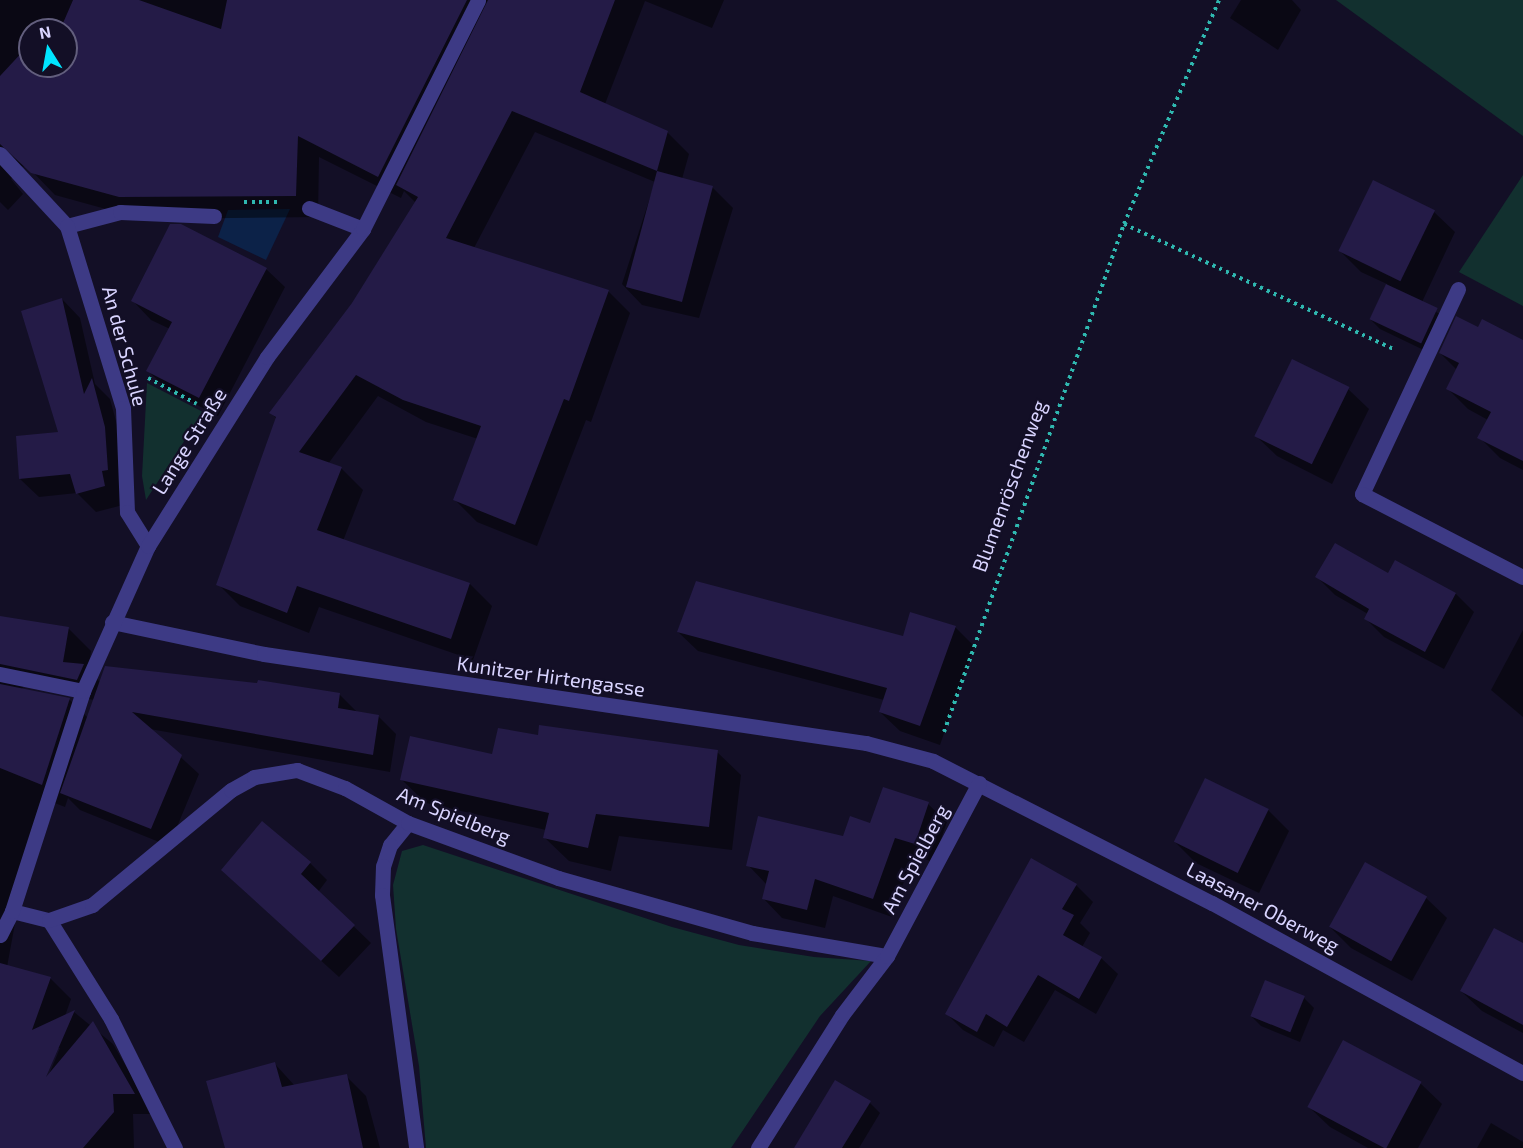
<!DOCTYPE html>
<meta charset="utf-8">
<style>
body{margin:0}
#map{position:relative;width:1523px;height:1148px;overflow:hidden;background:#130f26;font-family:"Exo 2",sans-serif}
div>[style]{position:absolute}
.green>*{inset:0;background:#12302f}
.water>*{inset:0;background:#0c2248}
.shadow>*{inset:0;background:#0007}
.building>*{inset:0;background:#241b47;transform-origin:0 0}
.path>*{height:4px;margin-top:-2px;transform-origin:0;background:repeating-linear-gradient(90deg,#2fb8b0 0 3px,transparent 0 7.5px)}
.lane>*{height:15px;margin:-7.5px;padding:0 7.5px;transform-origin:7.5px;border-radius:7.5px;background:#3d3a85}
.street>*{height:15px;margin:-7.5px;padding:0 7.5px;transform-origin:7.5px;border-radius:7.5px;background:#3d3a85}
span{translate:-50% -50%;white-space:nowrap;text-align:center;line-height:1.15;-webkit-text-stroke:4.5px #130f26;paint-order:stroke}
.street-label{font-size:20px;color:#d9d4ff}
.north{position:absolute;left:18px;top:18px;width:60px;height:60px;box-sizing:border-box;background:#130f26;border:2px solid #625e7d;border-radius:50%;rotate:349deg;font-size:16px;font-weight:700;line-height:24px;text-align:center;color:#d9d4ff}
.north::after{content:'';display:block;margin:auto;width:21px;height:27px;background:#00e5ff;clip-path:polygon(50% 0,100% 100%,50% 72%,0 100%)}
</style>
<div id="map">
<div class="green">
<i style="clip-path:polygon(1336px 0,1523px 0,1523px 136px)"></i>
<i style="clip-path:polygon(1523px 175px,1523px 306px,1459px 272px)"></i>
<i style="clip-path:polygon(147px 383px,203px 412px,146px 500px,142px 476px)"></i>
<i style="clip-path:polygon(423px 845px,672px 927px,739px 945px,814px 957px,871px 961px,820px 1016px,731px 1148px,426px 1148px,419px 1066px,396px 929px,393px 885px,402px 851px)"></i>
</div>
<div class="water">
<i style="clip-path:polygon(290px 209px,266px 260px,218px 237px,228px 210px)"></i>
</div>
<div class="shadow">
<i style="clip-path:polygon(evenodd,0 0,724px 0,712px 28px,645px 1px,605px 104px,667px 132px,689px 154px,682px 179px,712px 187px,733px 208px,699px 318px,642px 305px,622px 284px,655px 182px,535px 132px,474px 248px,608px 291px,630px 313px,591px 422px,586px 420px,537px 546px,477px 522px,455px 500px,478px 439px,426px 422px,378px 396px,328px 464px,341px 468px,363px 490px,343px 541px,470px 584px,492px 606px,473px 660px,319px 607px,309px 633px,240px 606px,218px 584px,277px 419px,271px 413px,353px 304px,416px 203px,404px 191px,401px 198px,319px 157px,318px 217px,142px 219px,55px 195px,29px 168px,21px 166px,11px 179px,23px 194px,8px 210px,0 202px,0 0,30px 30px,66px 30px,66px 66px,30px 66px,30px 30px)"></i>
<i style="clip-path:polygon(1241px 0,1292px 0,1301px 10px,1278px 50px,1230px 18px)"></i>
<i style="clip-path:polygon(1373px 182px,1434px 212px,1455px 232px,1422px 302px,1448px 320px,1432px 354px,1380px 329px,1370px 319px,1387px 284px,1361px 272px,1340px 251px)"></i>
<i style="clip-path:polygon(266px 269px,285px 287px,218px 416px,167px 389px,148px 371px,170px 329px,151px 320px,133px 301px)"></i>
<i style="clip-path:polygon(62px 299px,80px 318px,95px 384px,110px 399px,123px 447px,123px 505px,96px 512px,77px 493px,39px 497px,20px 479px,60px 434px)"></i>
<i style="clip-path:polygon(1479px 329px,1523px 342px,1523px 470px,1500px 458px,1479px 437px,1488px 420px,1468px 409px,1448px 389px,1457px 370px,1440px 353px)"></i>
<i style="clip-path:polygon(1348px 389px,1369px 409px,1332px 484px,1277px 456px,1256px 436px)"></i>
<i style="clip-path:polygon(1396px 562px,1456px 594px,1474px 612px,1444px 669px,1384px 637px,1366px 619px,1368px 614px,1335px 595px,1317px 577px,1389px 575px)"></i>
<i style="clip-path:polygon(evenodd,0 617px,69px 629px,91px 651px,88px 670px,101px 683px,339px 694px,358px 713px,378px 716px,396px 734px,390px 772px,150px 729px,199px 774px,169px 846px,80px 810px,68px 798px,65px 807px,47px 800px,25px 869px,7px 967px,50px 978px,71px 999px,65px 1016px,74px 1012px,113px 1044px,154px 1114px,133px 1114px,134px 1148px,0 1148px,0 617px,25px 686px,94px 700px,88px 718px,70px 700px,20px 690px,25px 686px,0 617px,57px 1048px,60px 1048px,45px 1084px,42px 1083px,57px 1048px)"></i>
<i style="clip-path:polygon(955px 627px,974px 646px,940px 745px,900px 731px,880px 712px,884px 700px,698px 651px,678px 632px,904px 638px)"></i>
<i style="clip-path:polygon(1523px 630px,1523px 717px,1491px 690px)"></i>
<i style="clip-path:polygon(539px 736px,717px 752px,741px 775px,732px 850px,619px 836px,611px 871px,569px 861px,545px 838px,546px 830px,426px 803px,402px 780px,493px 756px)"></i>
<i style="clip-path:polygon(1206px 780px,1268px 810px,1289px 831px,1259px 893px,1196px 863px,1175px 842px)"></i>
<i style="clip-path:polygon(928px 804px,947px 822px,933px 862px,913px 855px,892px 917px,833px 896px,825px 928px,782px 918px,764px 899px,767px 885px,748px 865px,844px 838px)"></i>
<i style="clip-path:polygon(310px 863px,327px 880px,318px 892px,371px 943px,339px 977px,240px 887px)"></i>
<i style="clip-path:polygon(1076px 885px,1093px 902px,1080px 923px,1090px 933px,1082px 947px,1101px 958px,1118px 974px,1096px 1014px,1055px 990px,1024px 1042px,1003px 1030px,994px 1047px,963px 1030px,947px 1014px)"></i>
<i style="clip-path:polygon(1426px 898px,1447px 918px,1412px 981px,1351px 948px,1330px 927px)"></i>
<i style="clip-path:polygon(1523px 945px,1523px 1033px,1482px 1011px,1461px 991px)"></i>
<i style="clip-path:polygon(1304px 998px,1314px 1008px,1300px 1042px,1261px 1026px,1251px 1016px)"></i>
<i style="clip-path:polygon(1344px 1043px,1421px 1084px,1442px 1104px,1418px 1148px,1368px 1148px,1330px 1127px,1309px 1107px)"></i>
<i style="clip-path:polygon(275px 1064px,295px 1086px,346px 1076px,366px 1096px,380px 1148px,226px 1148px)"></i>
<i style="clip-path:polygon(870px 1103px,880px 1113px,859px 1148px,796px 1148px)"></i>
<i style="clip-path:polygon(1491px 1123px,1523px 1142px,1523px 1148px,1477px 1148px)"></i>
</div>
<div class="building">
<i style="clip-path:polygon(73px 0,139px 0,221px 29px,227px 0,467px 0,378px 177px,298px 136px,296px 196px,119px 197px,31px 173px,0 144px,0 76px,26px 48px,30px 52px,30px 66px,66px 66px,66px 30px,60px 30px)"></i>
<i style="clip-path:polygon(488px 0,615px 0,580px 92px,668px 131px,657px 171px,512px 111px,446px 238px,609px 290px,569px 401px,564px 399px,515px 525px,453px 500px,481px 426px,403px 400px,356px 375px,299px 452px,342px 467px,317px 530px,470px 583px,451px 639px,297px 586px,287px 613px,216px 585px,276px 417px,269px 413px,352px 303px,418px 197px,396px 185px)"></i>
<i style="left:657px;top:171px;width:58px;height:120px;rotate:15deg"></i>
<i style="left:1373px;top:180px;width:69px;height:79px;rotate:26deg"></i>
<i style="clip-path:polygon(170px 224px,181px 224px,267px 268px,199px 398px,146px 371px,172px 322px,131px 301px)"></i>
<i style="left:1386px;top:284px;width:57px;height:39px;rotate:25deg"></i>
<i style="clip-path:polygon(62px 298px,84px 394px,92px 378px,105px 427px,108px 470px,102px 471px,105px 486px,76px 494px,70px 474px,19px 479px,16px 436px,58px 432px,21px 311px)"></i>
<i style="clip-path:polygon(1456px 316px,1478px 327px,1482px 319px,1523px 340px,1523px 461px,1477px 438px,1491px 412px,1446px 389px,1459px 363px,1439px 353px)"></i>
<i style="left:1292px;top:359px;width:64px;height:86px;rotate:26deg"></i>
<i style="clip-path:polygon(1335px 543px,1388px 573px,1395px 560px,1456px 593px,1425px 652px,1364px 619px,1369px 609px,1315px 577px)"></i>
<i style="clip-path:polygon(696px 581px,903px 636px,910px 612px,956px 626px,920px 726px,879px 712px,887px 688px,677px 632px)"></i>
<i style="clip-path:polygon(0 616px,69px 627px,63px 662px,84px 664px,77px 680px,0 664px)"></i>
<i style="clip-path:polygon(105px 666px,257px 683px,258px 680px,340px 693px,338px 708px,379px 715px,373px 755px,132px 712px,182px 755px,151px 829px,60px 793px)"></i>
<i style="clip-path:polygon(0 684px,70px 698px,42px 785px,0 768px)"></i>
<i style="clip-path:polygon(539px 725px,718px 750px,709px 827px,596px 814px,588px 848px,543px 838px,549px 813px,400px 780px,410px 736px,492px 754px,498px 728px,538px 735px)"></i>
<i style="left:1205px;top:778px;width:71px;height:71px;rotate:26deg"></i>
<i style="clip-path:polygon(883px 787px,929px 802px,915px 844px,895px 838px,873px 899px,815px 879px,807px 910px,762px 899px,769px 871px,746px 866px,758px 816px,843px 836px,850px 816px,870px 823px)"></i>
<i style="clip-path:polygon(262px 821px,311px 862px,301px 874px,355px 925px,321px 961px,221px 870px)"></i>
<i style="clip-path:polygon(1031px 858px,1077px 884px,1062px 909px,1074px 915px,1063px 935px,1102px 957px,1079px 999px,1038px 975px,1007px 1027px,986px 1014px,977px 1032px,945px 1014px)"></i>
<i style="left:1365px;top:862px;width:71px;height:74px;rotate:29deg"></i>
<i style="clip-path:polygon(1494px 928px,1523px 943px,1523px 1025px,1460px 991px)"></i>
<i style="clip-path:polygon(0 963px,51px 977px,32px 1030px,75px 1010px,46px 1077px,93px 1021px,135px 1094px,113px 1094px,114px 1112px,83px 1148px,0 1148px)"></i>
<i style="left:1265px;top:980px;width:43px;height:39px;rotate:22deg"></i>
<i style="left:1343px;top:1040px;width:89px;height:76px;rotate:28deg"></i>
<i style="clip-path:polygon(275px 1062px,282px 1087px,347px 1074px,363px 1148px,225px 1148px,206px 1081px)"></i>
<i style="clip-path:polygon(835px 1080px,871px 1101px,842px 1148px,794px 1148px)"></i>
</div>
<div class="path">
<i style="left:244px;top:202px;width:34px"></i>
<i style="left:1124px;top:224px;width:297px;rotate:24.9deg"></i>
<i style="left:148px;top:378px;width:55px;rotate:28deg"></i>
<i style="left:944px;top:732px;width:539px;rotate:-70.49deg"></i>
<i style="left:1124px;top:224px;width:243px;rotate:-67deg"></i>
</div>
<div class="lane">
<i style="left:309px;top:208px;width:58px;rotate:21.3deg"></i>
<i style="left:67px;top:226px;width:55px;rotate:-14.8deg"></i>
<i style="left:120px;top:212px;width:94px;rotate:2.4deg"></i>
<i style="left:408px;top:823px;width:28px;rotate:129deg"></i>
<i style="left:390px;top:845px;width:22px;rotate:108deg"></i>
<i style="left:383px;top:866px;width:29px;rotate:92deg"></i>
<i style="left:382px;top:895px;width:255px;rotate:82.3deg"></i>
</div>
<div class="street">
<i style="left:0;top:154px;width:98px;rotate:47.1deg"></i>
<i style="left:67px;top:226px;width:190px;rotate:72.9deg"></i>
<i style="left:123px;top:408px;width:104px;rotate:87.8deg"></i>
<i style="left:127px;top:512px;width:40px;rotate:58deg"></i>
<i style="left:1458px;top:289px;width:226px;rotate:115.1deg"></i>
<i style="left:1362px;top:494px;width:181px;rotate:27.3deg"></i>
<i style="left:112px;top:622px;width:155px;rotate:11.9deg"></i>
<i style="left:264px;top:654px;width:609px;rotate:8.41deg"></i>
<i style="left:866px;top:743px;width:69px;rotate:15deg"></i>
<i style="left:933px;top:761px;width:313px;rotate:27deg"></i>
<i style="left:1212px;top:903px;width:354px;rotate:28.7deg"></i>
<i style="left:0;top:674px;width:85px;rotate:11.6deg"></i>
<i style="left:12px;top:911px;width:38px;rotate:14deg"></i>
<i style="left:49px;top:920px;width:117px;rotate:57.9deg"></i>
<i style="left:111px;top:1019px;width:144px;rotate:63.6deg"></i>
<i style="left:49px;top:920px;width:46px;rotate:-19.2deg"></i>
<i style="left:92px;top:905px;width:180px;rotate:-39.6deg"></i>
<i style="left:231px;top:790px;width:26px;rotate:-29deg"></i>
<i style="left:254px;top:777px;width:44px;rotate:-9.2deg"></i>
<i style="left:297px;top:770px;width:51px;rotate:20.6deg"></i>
<i style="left:345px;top:788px;width:72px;rotate:29.1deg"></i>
<i style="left:408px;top:823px;width:160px;rotate:20.1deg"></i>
<i style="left:558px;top:878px;width:202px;rotate:15.8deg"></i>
<i style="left:752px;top:933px;width:137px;rotate:9.7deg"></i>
<i style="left:0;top:935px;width:27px;rotate:-63deg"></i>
<i style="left:12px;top:911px;width:231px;rotate:-72.1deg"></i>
<i style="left:83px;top:691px;width:159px;rotate:-65.9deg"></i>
<i style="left:148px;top:546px;width:223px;rotate:-57.8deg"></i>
<i style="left:267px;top:357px;width:160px;rotate:-53.1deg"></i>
<i style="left:363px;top:229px;width:256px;rotate:-63.3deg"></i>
<i style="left:758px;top:1148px;width:157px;rotate:-57.7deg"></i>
<i style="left:842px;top:1015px;width:74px;rotate:-52.7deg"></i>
<i style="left:887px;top:956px;width:196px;rotate:-62deg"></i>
</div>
<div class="street-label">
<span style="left:125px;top:346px;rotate:75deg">An der Schule</span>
<span style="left:189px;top:441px;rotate:-58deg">Lange Straße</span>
<span style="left:1009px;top:486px;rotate:-70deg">Blumenröschenweg</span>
<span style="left:551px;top:676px;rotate:8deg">Kunitzer Hirtengasse</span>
<span style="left:454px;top:815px;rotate:22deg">Am Spielberg</span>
<span style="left:915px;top:859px;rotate:-62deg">Am Spielberg</span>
<span style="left:1263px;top:907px;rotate:28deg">Laasaner Oberweg</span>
</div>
<div class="north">N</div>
</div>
